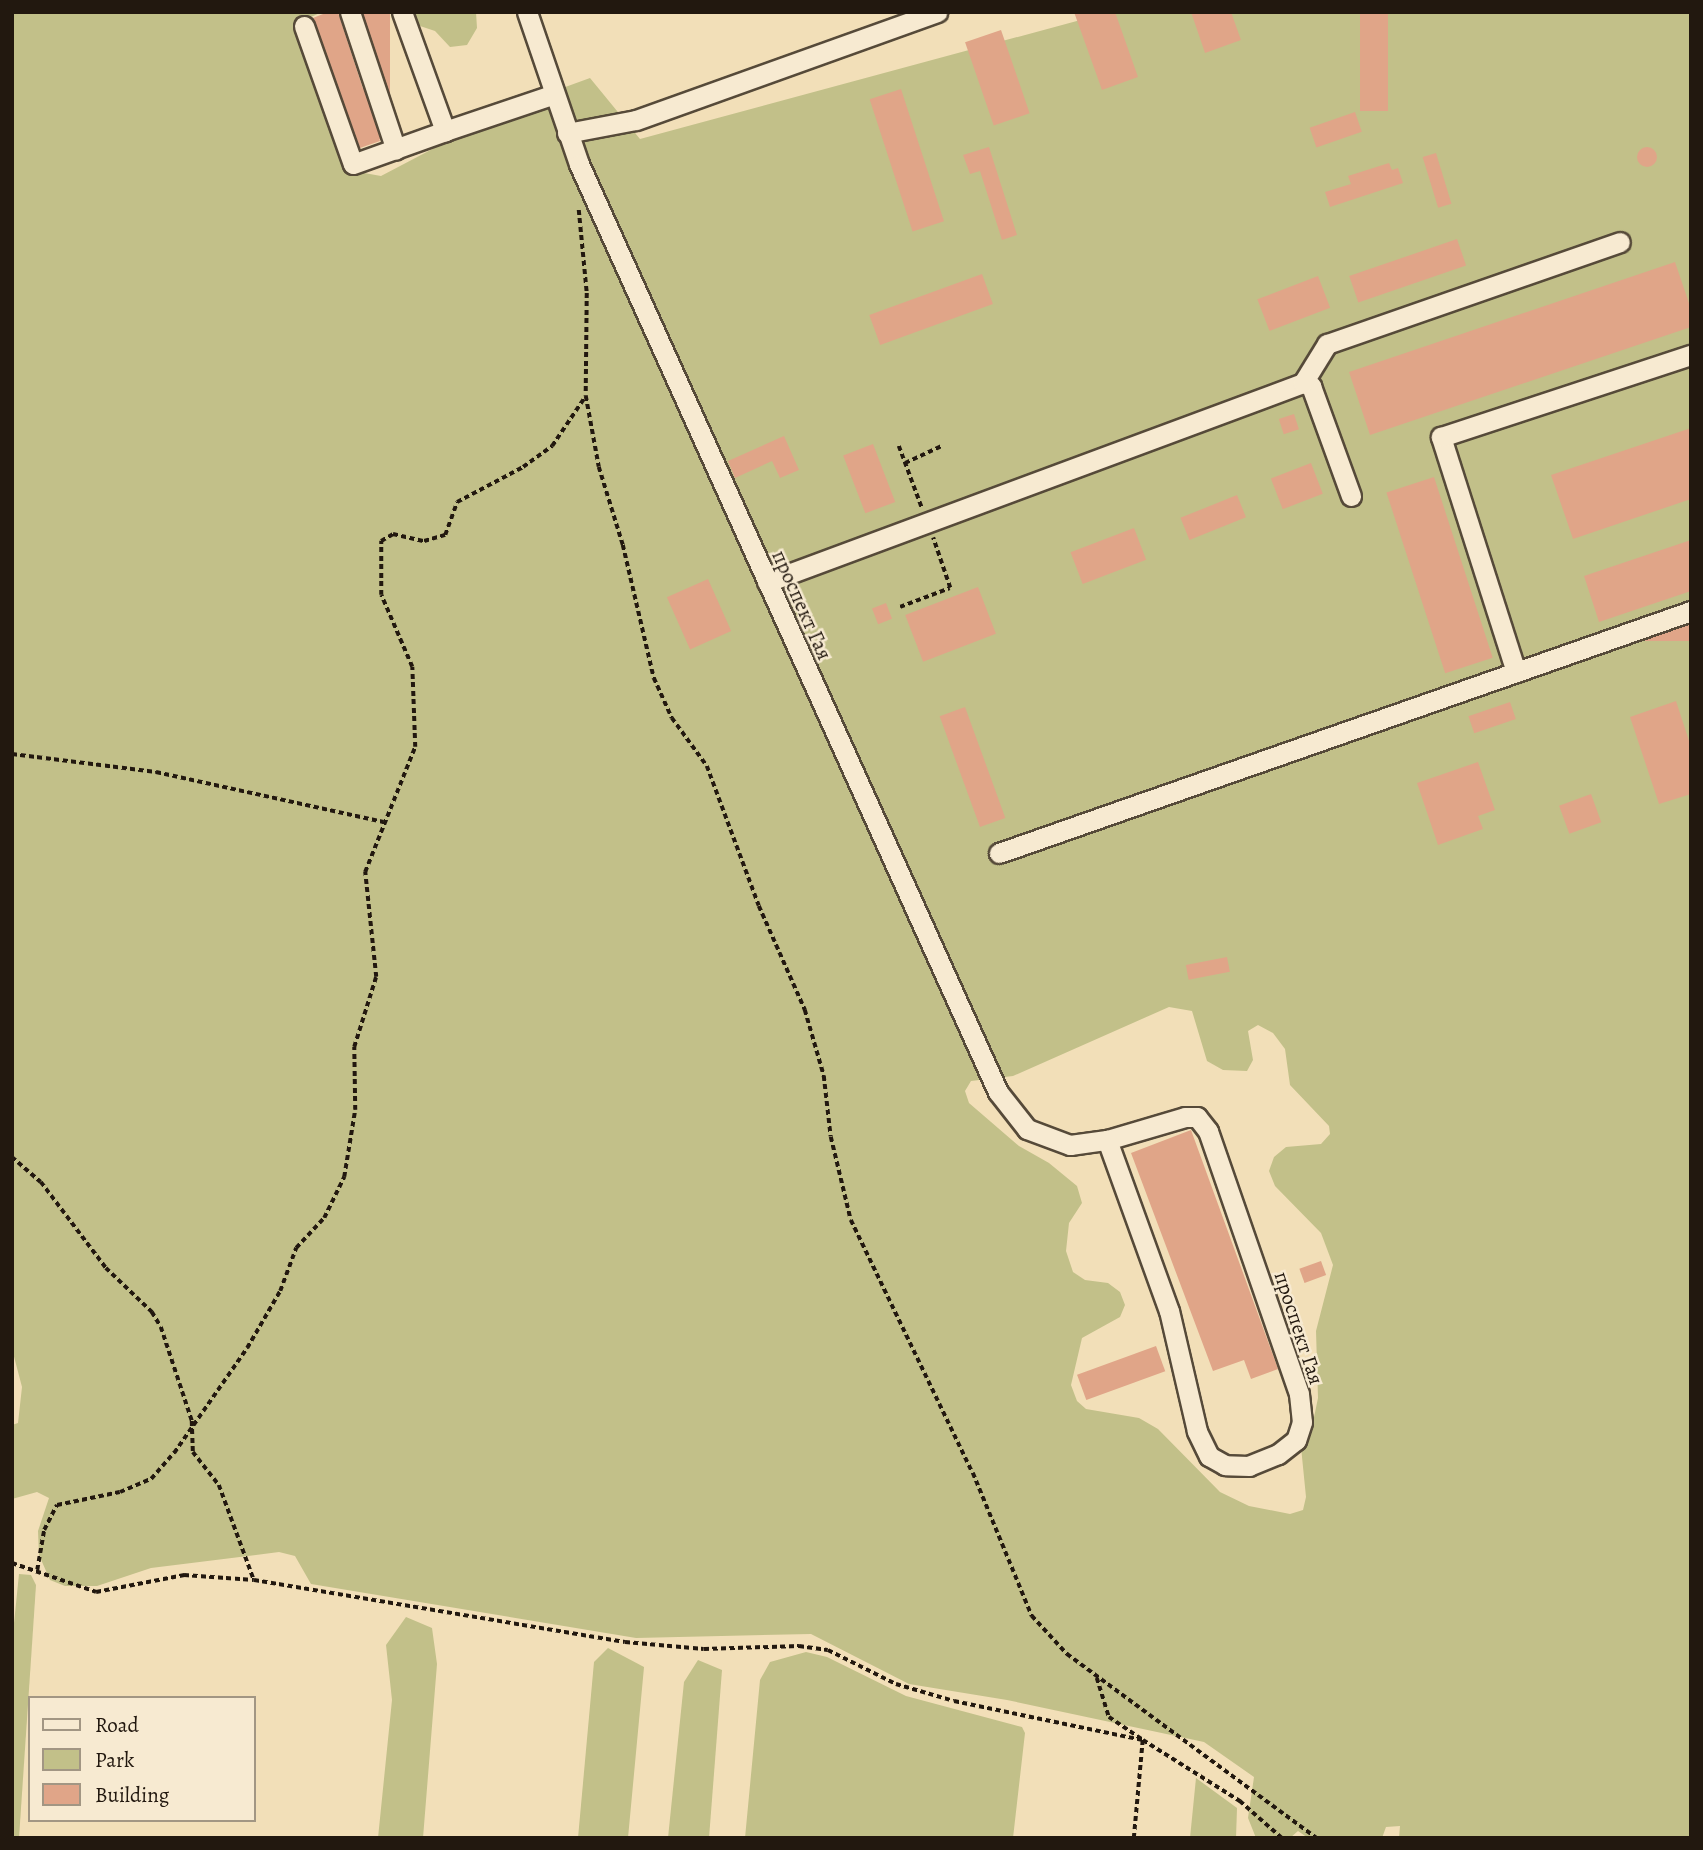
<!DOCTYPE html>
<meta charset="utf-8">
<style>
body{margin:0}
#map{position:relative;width:1703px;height:1850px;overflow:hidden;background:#f2dfb8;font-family:Alegreya,serif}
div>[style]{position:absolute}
.green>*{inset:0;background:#c2c089}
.building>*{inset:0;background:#e0a588;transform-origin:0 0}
.round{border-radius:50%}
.path>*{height:3.5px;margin-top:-1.75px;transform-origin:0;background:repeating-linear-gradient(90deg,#22180f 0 5px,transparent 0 8.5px)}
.roads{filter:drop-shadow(2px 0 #564a39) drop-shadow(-2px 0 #564a39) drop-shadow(0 2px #564a39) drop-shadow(0 -2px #564a39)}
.minor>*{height:19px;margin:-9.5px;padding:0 9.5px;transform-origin:9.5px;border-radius:9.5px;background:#f7ead1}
span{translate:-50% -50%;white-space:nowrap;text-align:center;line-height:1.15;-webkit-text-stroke:5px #f7ead1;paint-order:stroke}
.street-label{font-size:21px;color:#22180f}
.frame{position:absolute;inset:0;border:14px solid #22180f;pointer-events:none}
.legend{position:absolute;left:28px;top:1696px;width:228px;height:126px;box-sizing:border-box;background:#f7ead1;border:2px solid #a29683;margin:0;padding:9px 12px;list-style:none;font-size:21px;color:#22180f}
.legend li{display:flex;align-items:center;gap:14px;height:35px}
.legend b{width:35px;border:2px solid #a29683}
</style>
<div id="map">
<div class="green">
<i style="clip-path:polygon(evenodd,12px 12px,322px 12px,311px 17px,306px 29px,353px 171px,381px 176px,516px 105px,590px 78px,640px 139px,1110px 12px,1691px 12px,1691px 1838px,1399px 1838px,1400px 1826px,1386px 1827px,1382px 1838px,1308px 1838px,1298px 1831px,1290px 1838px,1256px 1838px,1248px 1818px,1254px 1777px,1204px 1742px,1007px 1700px,909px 1684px,811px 1634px,636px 1638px,311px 1584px,295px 1556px,279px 1552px,151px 1568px,97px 1586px,65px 1586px,50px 1580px,39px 1555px,38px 1531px,49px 1498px,37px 1492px,12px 1499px,12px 1425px,18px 1423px,22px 1387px,12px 1349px,12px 12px,1169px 1007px,1192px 1011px,1207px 1061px,1223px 1070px,1247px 1071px,1253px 1060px,1248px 1031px,1258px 1025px,1273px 1033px,1285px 1049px,1290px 1085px,1329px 1126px,1330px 1134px,1321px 1144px,1286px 1147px,1274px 1157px,1269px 1171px,1275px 1186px,1321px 1233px,1333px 1265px,1316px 1331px,1318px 1398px,1312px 1427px,1301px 1447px,1306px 1497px,1303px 1510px,1290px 1514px,1249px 1506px,1220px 1492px,1158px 1429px,1139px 1418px,1086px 1409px,1077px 1401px,1071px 1385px,1082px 1338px,1120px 1317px,1125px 1305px,1120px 1292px,1108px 1283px,1085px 1280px,1073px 1272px,1066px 1251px,1069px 1223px,1082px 1203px,1077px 1186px,1049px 1163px,1019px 1146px,969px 1103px,965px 1091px,971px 1081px,1013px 1076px,1169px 1007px)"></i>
<i style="clip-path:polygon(408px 12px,476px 12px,477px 28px,467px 45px,450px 47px,435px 31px,414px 24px)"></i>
<i style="clip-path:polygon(19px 1574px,31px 1575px,36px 1585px,19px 1838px,12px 1838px,12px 1643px)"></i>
<i style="clip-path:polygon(406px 1617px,432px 1628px,437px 1664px,423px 1838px,378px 1838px,392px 1700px,386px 1645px)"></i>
<i style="clip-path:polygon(608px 1648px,644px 1667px,628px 1838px,578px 1838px,594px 1662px)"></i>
<i style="clip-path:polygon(806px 1652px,827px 1657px,906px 1696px,1022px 1727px,1025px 1733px,1013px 1838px,745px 1838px,760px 1680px,770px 1662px)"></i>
<i style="clip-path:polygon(698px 1660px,722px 1670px,709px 1838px,668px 1838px,684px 1682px)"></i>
<i style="clip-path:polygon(1196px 1778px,1237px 1808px,1236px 1838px,1190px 1838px)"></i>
</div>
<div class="building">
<i style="clip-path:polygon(328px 12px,338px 12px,380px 141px,360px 148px,313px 18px)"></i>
<i style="left:363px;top:12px;width:27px;height:127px"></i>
<i style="clip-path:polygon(1074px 12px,1115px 12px,1138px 77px,1102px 90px)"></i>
<i style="clip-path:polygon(1191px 12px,1231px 12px,1241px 40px,1205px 53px)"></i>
<i style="left:1360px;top:12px;width:28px;height:99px"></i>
<i style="left:1001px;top:30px;width:88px;height:38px;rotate:71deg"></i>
<i style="left:901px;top:89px;width:139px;height:33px;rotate:72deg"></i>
<i style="left:1355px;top:112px;width:21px;height:48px;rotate:71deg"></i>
<i style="clip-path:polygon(989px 147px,1017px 235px,1002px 240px,980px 171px,970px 174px,963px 155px)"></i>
<i class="round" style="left:1637px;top:147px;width:20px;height:20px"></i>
<i style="left:1436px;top:153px;width:53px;height:14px;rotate:73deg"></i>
<i style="clip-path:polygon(1389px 163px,1392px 170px,1398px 168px,1403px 183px,1330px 207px,1325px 192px,1351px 184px,1348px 176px)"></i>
<i style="left:1457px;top:239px;width:28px;height:114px;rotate:71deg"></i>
<i style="clip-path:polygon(1675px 262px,1691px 309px,1691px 327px,1370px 435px,1349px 372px)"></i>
<i style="left:982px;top:274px;width:32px;height:120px;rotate:70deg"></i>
<i style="left:1318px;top:276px;width:34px;height:65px;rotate:69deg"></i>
<i style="left:1294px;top:414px;width:16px;height:16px;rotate:72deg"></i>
<i style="clip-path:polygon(1691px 428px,1691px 499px,1573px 539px,1551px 475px)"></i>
<i style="clip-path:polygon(784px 436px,799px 470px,780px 478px,772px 461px,735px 478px,728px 461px)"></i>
<i style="left:873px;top:444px;width:62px;height:32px;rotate:69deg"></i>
<i style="left:1311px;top:463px;width:33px;height:43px;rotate:69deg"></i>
<i style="left:1434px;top:477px;width:190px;height:50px;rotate:72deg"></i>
<i style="left:1237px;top:495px;width:24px;height:61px;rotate:68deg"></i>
<i style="left:1134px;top:528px;width:34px;height:68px;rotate:69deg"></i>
<i style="clip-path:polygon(1691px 540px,1691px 591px,1599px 622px,1584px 576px)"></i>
<i style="left:708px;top:579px;width:57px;height:45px;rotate:66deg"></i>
<i style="left:978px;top:587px;width:50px;height:78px;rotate:69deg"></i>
<i style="left:886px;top:603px;width:17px;height:15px;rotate:69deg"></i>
<i style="left:1691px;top:624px;width:17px;height:64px;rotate:90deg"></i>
<i style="clip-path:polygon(1676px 701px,1691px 747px,1691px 794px,1659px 804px,1630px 717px)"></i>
<i style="left:1510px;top:702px;width:18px;height:44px;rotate:71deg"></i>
<i style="left:965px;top:707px;width:118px;height:27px;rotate:70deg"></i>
<i style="clip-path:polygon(1478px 762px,1495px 810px,1478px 816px,1483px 829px,1438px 845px,1417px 783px)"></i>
<i style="left:1591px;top:794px;width:30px;height:34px;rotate:70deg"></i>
<i style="left:1227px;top:957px;width:15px;height:42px;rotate:79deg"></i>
<i style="clip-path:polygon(1191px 1130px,1278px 1369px,1251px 1379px,1244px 1360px,1213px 1371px,1131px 1153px)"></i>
<i style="left:1321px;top:1261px;width:15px;height:23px;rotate:70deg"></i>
<i style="left:1156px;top:1346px;width:27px;height:84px;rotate:70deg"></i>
</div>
<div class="path">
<i style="left:579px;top:210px;width:83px;rotate:84.5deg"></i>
<i style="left:587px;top:293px;width:103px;rotate:90.6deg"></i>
<i style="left:586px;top:396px;width:72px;rotate:79.6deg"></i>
<i style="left:599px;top:467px;width:82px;rotate:72.9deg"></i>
<i style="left:623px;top:545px;width:137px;rotate:76.9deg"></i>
<i style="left:654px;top:678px;width:44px;rotate:65.8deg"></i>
<i style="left:672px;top:718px;width:59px;rotate:53.9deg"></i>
<i style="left:707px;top:766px;width:149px;rotate:69.6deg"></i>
<i style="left:759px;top:906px;width:114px;rotate:66.1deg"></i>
<i style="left:805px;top:1010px;width:69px;rotate:73.9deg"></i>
<i style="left:824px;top:1076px;width:61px;rotate:83.5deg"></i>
<i style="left:831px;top:1137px;width:85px;rotate:76.5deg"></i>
<i style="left:851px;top:1220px;width:281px;rotate:64.3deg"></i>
<i style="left:973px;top:1473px;width:155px;rotate:67.6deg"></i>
<i style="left:1032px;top:1616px;width:52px;rotate:47.4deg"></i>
<i style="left:1067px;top:1654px;width:310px;rotate:36.4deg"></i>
<i style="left:899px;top:446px;width:66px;rotate:69.6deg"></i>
<i style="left:905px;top:463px;width:40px;rotate:-25deg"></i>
<i style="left:900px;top:607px;width:53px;rotate:-20.8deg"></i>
<i style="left:950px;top:588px;width:53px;rotate:-108.8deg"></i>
<i style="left:12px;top:754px;width:145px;rotate:7.1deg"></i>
<i style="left:156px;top:772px;width:233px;rotate:12.4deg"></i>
<i style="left:12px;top:1157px;width:38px;rotate:41deg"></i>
<i style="left:41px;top:1182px;width:108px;rotate:52.9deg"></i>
<i style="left:106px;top:1268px;width:64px;rotate:43.7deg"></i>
<i style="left:152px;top:1312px;width:17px;rotate:59deg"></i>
<i style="left:161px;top:1327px;width:99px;rotate:71.7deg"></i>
<i style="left:192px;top:1421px;width:31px;rotate:88deg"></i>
<i style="left:193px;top:1452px;width:42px;rotate:51.8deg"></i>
<i style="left:219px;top:1485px;width:101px;rotate:69.8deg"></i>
<i style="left:254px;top:1580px;width:376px;rotate:9.5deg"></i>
<i style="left:625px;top:1642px;width:79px;rotate:5.1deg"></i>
<i style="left:704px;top:1649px;width:95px;rotate:-1.8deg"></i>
<i style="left:799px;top:1646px;width:29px;rotate:8deg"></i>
<i style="left:828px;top:1650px;width:76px;rotate:26.6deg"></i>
<i style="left:896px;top:1684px;width:60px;rotate:16.3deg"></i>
<i style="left:954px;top:1701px;width:193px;rotate:11.7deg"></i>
<i style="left:1143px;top:1740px;width:115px;rotate:32.2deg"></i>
<i style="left:1240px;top:1801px;width:56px;rotate:41.4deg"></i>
<i style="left:12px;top:1563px;width:89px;rotate:19deg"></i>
<i style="left:96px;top:1592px;width:90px;rotate:-10.9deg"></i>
<i style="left:184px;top:1575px;width:70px;rotate:4.1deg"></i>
<i style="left:37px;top:1570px;width:41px;rotate:-80.1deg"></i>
<i style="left:44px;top:1530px;width:28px;rotate:-63deg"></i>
<i style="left:57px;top:1505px;width:64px;rotate:-11.7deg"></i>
<i style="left:120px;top:1492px;width:34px;rotate:-23deg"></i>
<i style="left:151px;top:1479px;width:35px;rotate:-49deg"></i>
<i style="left:174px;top:1453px;width:128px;rotate:-55.2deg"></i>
<i style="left:247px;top:1348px;width:66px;rotate:-59.9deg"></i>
<i style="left:280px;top:1291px;width:46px;rotate:-69.6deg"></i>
<i style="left:296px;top:1248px;width:41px;rotate:-47deg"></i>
<i style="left:324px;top:1218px;width:46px;rotate:-64deg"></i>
<i style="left:344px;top:1177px;width:68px;rotate:-80.7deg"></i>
<i style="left:355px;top:1110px;width:63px;rotate:-90.9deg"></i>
<i style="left:354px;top:1047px;width:73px;rotate:-72.6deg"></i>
<i style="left:376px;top:977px;width:106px;rotate:-96deg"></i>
<i style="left:365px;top:872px;width:135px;rotate:-68.2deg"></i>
<i style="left:415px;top:747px;width:80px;rotate:-92.1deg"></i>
<i style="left:412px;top:667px;width:78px;rotate:-113.3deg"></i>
<i style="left:381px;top:595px;width:54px;rotate:-90deg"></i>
<i style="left:381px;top:541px;width:14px;rotate:-30deg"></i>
<i style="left:393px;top:534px;width:32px;rotate:13deg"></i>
<i style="left:424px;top:541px;width:22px;rotate:-16deg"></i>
<i style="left:445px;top:535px;width:35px;rotate:-70deg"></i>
<i style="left:457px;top:502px;width:75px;rotate:-27.9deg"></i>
<i style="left:523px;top:467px;width:36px;rotate:-36deg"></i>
<i style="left:552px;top:446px;width:59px;rotate:-56deg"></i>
<i style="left:1097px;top:1678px;width:41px;rotate:72.9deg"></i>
<i style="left:1109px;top:1717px;width:41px;rotate:34.1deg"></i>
<i style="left:1143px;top:1740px;width:98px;rotate:95.2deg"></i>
</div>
<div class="roads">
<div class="minor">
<i style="left:350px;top:12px;width:145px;rotate:71.6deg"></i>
<i style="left:402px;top:12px;width:127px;rotate:70.1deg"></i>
<i style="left:445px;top:131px;width:115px;rotate:-18.7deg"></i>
<i style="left:527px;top:12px;width:161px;rotate:71.1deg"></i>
<i style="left:579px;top:164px;width:1018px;rotate:65.7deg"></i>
<i style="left:998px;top:1092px;width:47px;rotate:51.9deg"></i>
<i style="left:1027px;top:1129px;width:46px;rotate:20.4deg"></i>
<i style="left:1070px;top:1145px;width:37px;rotate:-8deg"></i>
<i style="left:1107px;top:1140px;width:81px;rotate:-16.4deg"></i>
<i style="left:1185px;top:1117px;width:12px"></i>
<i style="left:1197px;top:1117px;width:18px;rotate:52deg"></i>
<i style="left:1208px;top:1131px;width:278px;rotate:70.9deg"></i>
<i style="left:1299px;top:1394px;width:28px;rotate:84deg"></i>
<i style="left:1302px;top:1422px;width:19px;rotate:108deg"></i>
<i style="left:1296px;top:1440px;width:23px;rotate:142deg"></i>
<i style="left:1278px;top:1454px;width:31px;rotate:158deg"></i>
<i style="left:1249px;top:1466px;width:24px;rotate:-178deg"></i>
<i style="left:1225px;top:1465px;width:18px;rotate:-151deg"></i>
<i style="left:1209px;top:1456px;width:28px;rotate:-116deg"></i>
<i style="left:1197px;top:1431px;width:123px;rotate:-103.1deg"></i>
<i style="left:1169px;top:1311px;width:182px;rotate:-109.9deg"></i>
<i style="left:304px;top:26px;width:146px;rotate:70.5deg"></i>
<i style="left:353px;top:164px;width:98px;rotate:-19.7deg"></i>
<i style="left:567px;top:133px;width:70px;rotate:-10.7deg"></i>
<i style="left:636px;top:120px;width:320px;rotate:-19.7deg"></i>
<i style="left:1303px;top:383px;width:9px;rotate:21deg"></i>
<i style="left:1311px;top:386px;width:117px;rotate:70deg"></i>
<i style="left:767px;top:582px;width:572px;rotate:-20.37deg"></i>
<i style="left:1303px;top:383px;width:46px;rotate:-58.4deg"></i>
<i style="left:1327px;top:344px;width:310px;rotate:-19.2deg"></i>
<i style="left:1516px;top:672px;width:247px;rotate:-107.7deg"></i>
<i style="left:1441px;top:437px;width:263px;rotate:-18.2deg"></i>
<i style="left:999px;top:853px;width:733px;rotate:-19.28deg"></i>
</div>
</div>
<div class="street-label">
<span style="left:802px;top:605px;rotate:66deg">проспект Гая</span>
<span style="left:1299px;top:1328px;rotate:72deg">проспект Гая</span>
</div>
<div class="frame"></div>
<ul class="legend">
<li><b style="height:9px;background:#f7ead1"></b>Road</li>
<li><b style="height:19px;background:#c2c089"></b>Park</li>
<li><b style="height:19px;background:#e0a588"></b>Building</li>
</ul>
</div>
